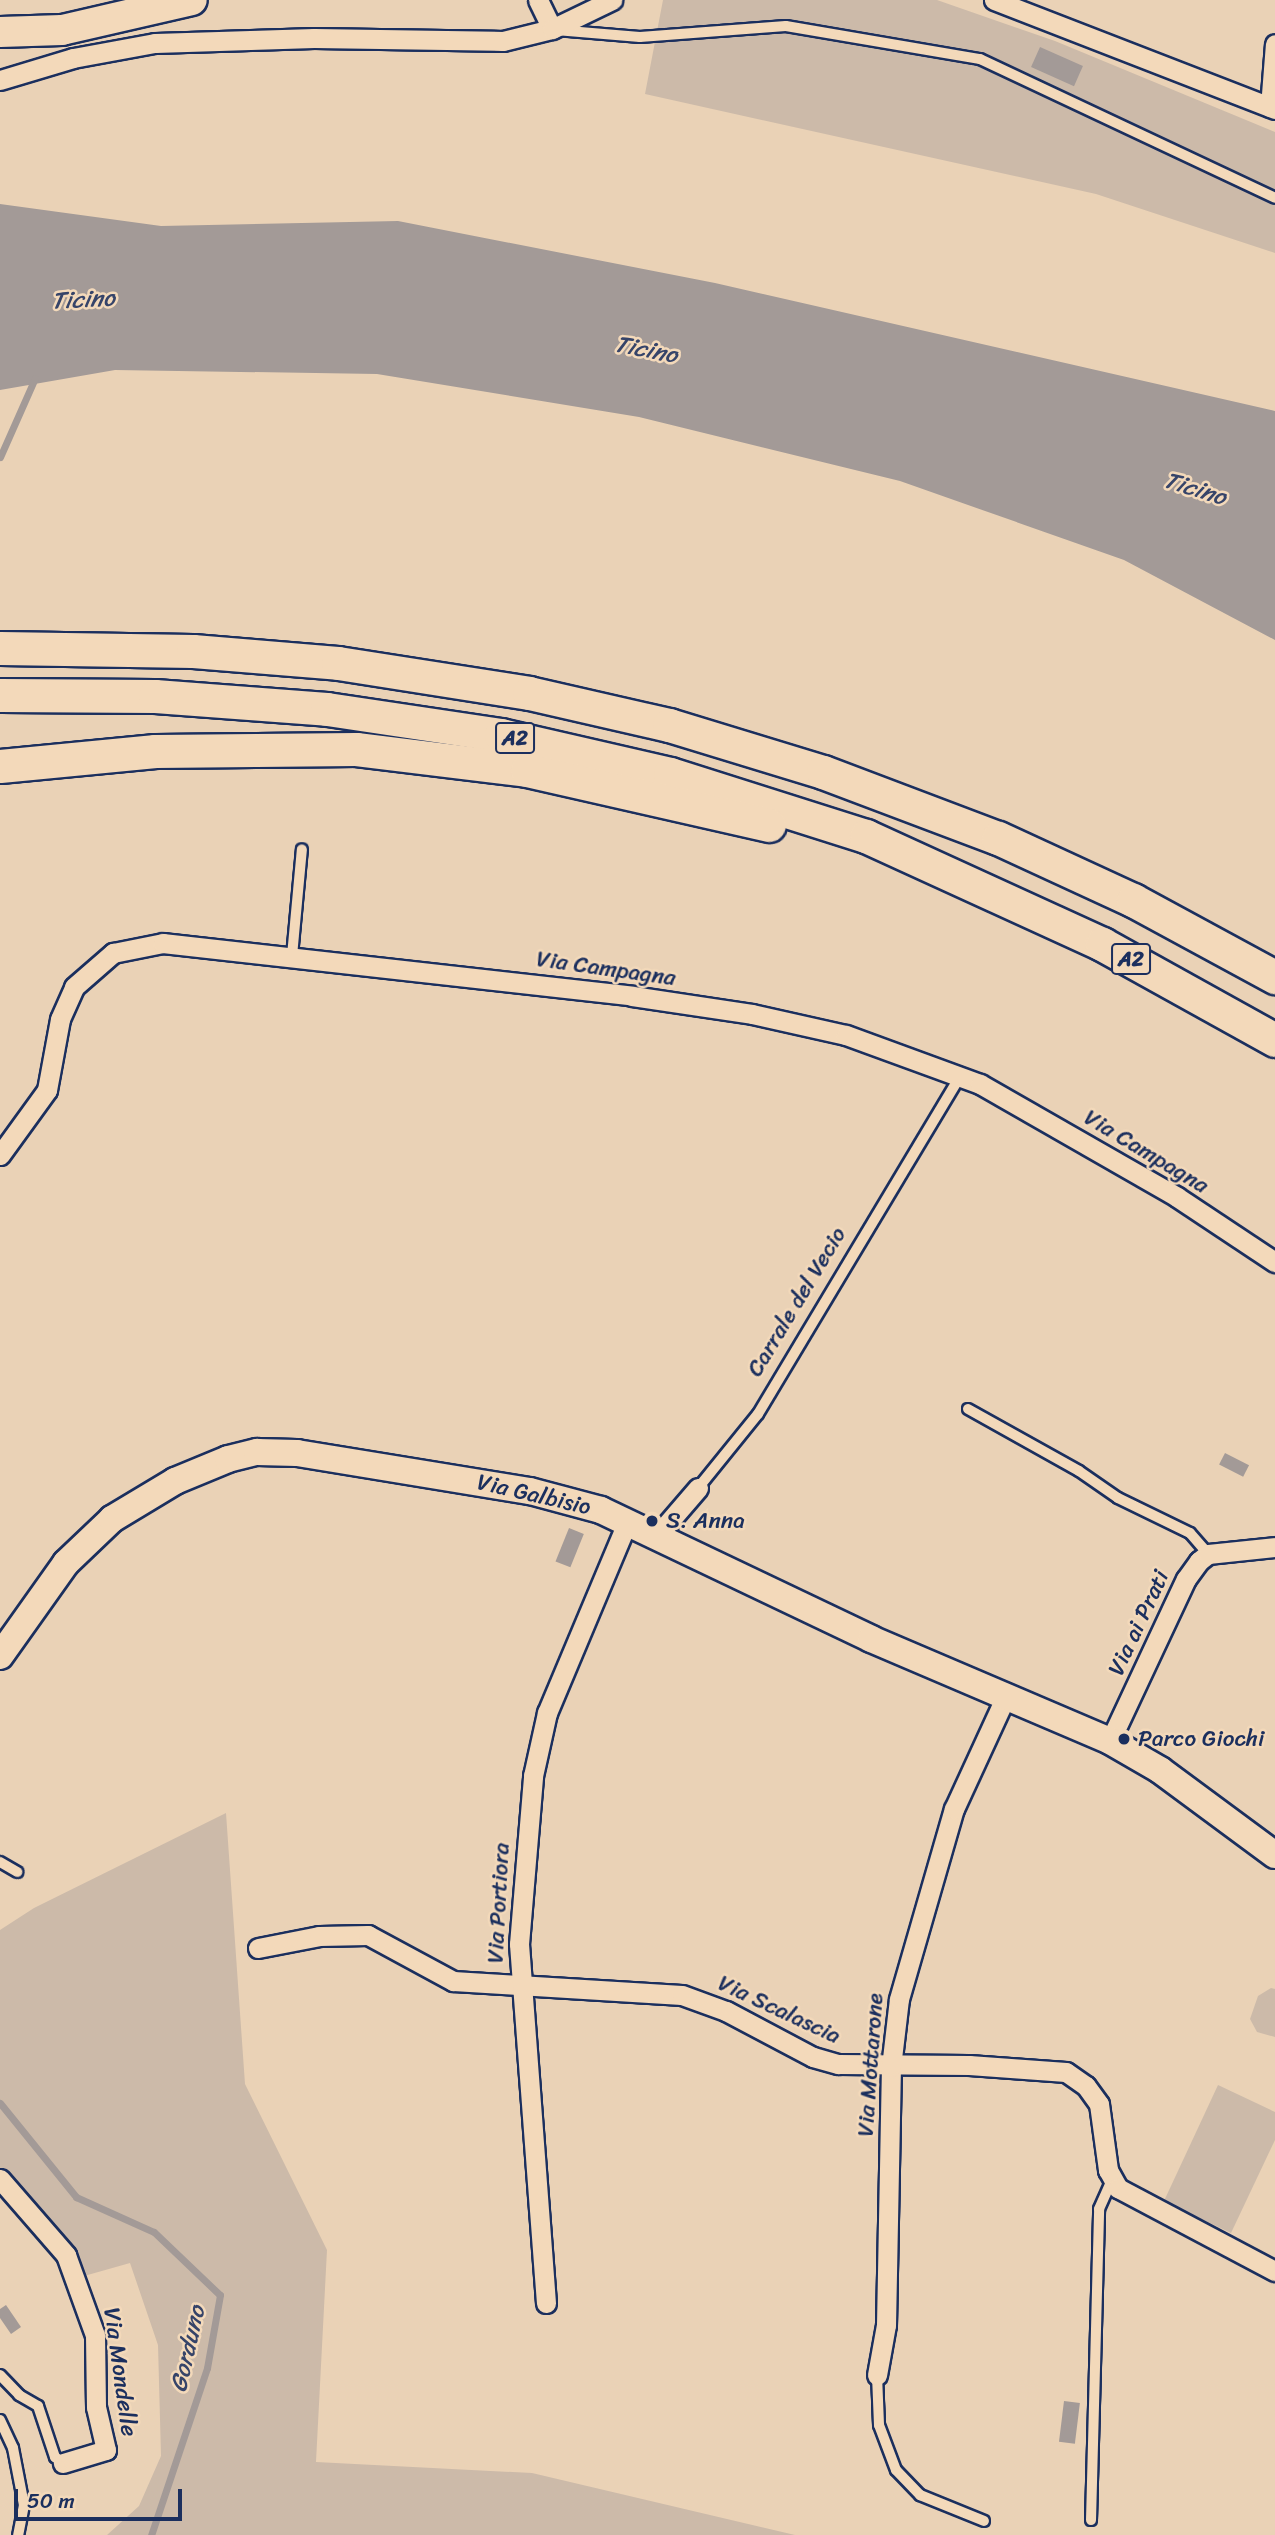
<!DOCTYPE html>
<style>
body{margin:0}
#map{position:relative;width:1275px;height:2535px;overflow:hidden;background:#ead2b6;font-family:Sriracha,sans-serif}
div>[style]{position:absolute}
.green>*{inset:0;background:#ccbaa9}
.water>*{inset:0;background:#a39a97;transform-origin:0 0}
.stream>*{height:7px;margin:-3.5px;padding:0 3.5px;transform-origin:3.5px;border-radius:3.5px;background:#a39a97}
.roads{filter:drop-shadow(2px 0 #1b2f5e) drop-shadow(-2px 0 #1b2f5e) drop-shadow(0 2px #1b2f5e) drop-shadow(0 -2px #1b2f5e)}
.lane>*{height:10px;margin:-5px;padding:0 5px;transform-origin:5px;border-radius:5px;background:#f3d9ba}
.street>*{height:19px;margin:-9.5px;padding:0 9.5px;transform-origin:9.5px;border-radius:9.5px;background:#f3d9ba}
.secondary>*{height:26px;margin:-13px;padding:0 13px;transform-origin:13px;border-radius:13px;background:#f3d9ba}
.primary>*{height:30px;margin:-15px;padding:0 15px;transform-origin:15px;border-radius:15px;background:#f3d9ba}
.highway>*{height:33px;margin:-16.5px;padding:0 16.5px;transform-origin:16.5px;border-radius:16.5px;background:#f3d9ba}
.dots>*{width:19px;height:19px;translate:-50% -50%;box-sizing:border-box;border:4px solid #f3d9ba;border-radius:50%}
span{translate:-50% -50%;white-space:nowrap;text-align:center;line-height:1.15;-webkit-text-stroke:5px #f3d9ba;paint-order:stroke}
.shield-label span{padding:2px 5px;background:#f3d9ba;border:2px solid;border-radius:5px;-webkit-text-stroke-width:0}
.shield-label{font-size:21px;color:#1b2f5e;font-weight:700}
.street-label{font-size:23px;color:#1b2f5e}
.poi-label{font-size:23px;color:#1b2f5e}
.left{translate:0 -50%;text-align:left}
.water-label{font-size:24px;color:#364469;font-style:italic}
.scale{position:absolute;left:14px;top:2489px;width:168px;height:32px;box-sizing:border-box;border:4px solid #1b2f5e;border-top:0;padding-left:9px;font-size:21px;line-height:24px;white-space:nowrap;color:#1b2f5e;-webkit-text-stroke:5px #f3d9ba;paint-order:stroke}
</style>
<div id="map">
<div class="green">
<i style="clip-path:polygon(663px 0,937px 0,1055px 41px,1275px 132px,1275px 253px,1096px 194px,645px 94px)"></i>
<i style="clip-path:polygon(226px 1813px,245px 2084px,327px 2250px,316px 2462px,532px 2473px,795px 2535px,107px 2535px,139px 2506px,161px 2456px,158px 2345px,130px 2263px,77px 2278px,0 2179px,0 1930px,34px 1908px)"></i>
<i style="clip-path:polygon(1271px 1988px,1275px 1989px,1275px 2037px,1257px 2032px,1250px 2019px,1258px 1996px)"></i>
<i style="clip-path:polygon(1218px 2085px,1275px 2112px,1275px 2140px,1231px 2233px,1164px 2201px)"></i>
</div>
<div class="water">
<i style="left:1040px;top:47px;width:47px;height:22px;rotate:24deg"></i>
<i style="clip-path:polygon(0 204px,161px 226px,398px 221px,715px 283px,1275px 411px,1275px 640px,1124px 560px,900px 481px,639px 417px,377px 374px,115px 370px,0 390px)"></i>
<i style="left:1225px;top:1453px;width:27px;height:13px;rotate:27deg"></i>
<i style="left:569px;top:1528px;width:16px;height:36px;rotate:22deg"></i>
<i style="clip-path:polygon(6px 2305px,21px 2327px,11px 2334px,0 2318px,0 2309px)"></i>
<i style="left:1064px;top:2401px;width:16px;height:41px;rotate:7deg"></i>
</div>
<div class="stream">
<i style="left:0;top:457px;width:86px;rotate:-66.1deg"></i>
<i style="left:0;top:2103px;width:121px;rotate:51deg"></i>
<i style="left:76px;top:2197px;width:85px;rotate:24.2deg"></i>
<i style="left:154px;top:2232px;width:91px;rotate:43.7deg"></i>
<i style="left:220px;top:2295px;width:74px;rotate:100.1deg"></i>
<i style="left:207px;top:2368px;width:176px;rotate:108.5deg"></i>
</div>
<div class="roads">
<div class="lane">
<i style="left:556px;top:30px;width:84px;rotate:4.8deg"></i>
<i style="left:640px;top:37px;width:146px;rotate:-4.3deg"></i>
<i style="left:786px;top:26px;width:197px;rotate:9.7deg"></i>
<i style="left:980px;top:59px;width:326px;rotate:25.2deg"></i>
<i style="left:292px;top:956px;width:107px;rotate:-84.7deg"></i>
<i style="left:968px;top:1409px;width:127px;rotate:29.2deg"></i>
<i style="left:1079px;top:1471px;width:47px;rotate:34.7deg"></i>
<i style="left:1118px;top:1498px;width:80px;rotate:25.9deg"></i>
<i style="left:1190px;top:1533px;width:28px;rotate:49deg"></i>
<i style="left:698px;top:1488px;width:95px;rotate:-51deg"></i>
<i style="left:758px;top:1414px;width:394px;rotate:-59.1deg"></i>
<i style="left:0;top:1862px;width:20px;rotate:30deg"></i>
<i style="left:0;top:2375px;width:28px;rotate:46deg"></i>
<i style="left:19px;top:2395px;width:22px;rotate:30deg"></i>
<i style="left:38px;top:2406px;width:54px;rotate:71.6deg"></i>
<i style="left:55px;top:2457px;width:10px;rotate:37deg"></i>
<i style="left:877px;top:2375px;width:50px;rotate:87.7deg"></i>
<i style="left:879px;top:2425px;width:48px;rotate:69.3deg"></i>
<i style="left:896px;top:2470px;width:35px;rotate:46deg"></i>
<i style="left:920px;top:2495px;width:69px;rotate:22.1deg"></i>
<i style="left:0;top:2420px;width:31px;rotate:65deg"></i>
<i style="left:13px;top:2448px;width:58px;rotate:79.1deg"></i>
<i style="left:24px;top:2505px;width:31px;rotate:101deg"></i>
<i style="left:1091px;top:2520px;width:311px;rotate:-88.5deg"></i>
<i style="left:1099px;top:2209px;width:32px;rotate:-66deg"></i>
</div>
<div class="street">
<i style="left:538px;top:0;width:32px;rotate:64deg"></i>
<i style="left:994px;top:0;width:301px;rotate:21.2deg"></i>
<i style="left:0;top:80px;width:76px;rotate:-16.8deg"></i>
<i style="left:73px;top:58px;width:83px;rotate:-10.4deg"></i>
<i style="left:155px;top:43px;width:159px;rotate:-1.8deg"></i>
<i style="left:314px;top:38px;width:189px;rotate:0.9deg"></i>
<i style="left:503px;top:41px;width:50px;rotate:-13.8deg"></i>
<i style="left:552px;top:29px;width:67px;rotate:-25.8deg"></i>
<i style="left:1270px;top:107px;width:63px;rotate:-85.5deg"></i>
<i style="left:0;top:1155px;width:80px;rotate:-54.1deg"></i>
<i style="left:47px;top:1090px;width:72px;rotate:-79.6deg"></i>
<i style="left:60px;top:1019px;width:35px;rotate:-66deg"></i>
<i style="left:74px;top:987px;width:52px;rotate:-41.1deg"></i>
<i style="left:113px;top:953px;width:51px;rotate:-11.3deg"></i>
<i style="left:163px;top:943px;width:472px;rotate:6.4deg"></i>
<i style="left:632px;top:996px;width:121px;rotate:8.5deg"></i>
<i style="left:752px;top:1014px;width:96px;rotate:12.6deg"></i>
<i style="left:846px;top:1035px;width:143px;rotate:20.1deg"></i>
<i style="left:980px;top:1084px;width:227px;rotate:29.8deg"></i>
<i style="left:1177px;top:1197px;width:118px;rotate:33.6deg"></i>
<i style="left:655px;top:1538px;width:66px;rotate:-49.3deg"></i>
<i style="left:1110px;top:1741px;width:179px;rotate:-64.9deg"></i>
<i style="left:1186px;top:1579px;width:22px;rotate:-54deg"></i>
<i style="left:1199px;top:1561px;width:11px;rotate:-38deg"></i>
<i style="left:1208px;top:1554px;width:67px;rotate:-6deg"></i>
<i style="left:258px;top:1948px;width:62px;rotate:-11.1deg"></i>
<i style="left:319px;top:1936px;width:49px;rotate:-1.2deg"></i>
<i style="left:368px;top:1935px;width:97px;rotate:28.4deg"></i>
<i style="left:453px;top:1981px;width:229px;rotate:3.5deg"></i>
<i style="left:682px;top:1995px;width:47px;rotate:20deg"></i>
<i style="left:726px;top:2011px;width:98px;rotate:27.9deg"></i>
<i style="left:813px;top:2057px;width:26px;rotate:16deg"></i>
<i style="left:838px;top:2064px;width:131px;rotate:0.4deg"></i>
<i style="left:969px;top:2065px;width:97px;rotate:4.1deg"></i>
<i style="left:1066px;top:2072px;width:24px;rotate:35deg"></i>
<i style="left:1086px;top:2086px;width:22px;rotate:54deg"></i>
<i style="left:1099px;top:2104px;width:67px;rotate:82.2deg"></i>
<i style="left:1108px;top:2170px;width:21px;rotate:61deg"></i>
<i style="left:1118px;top:2188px;width:178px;rotate:27.9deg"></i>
<i style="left:0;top:2179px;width:101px;rotate:49deg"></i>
<i style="left:66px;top:2255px;width:85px;rotate:70.1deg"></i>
<i style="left:95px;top:2335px;width:72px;rotate:89.2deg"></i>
<i style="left:96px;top:2407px;width:44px;rotate:76.9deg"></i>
<i style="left:106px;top:2450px;width:45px;rotate:163.2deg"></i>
<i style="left:546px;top:2303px;width:360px;rotate:-94.3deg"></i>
<i style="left:519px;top:1944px;width:169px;rotate:-85.2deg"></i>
<i style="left:533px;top:1776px;width:65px;rotate:-77.5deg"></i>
<i style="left:547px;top:1713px;width:206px;rotate:-67.2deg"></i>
<i style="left:877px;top:2375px;width:51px;rotate:-79.8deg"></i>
<i style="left:886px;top:2325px;width:258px;rotate:-88.9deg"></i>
<i style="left:891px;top:2067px;width:68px;rotate:-83.3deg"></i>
<i style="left:899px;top:1999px;width:198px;rotate:-73.9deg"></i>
<i style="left:954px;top:1809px;width:127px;rotate:-65.3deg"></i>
</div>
<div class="secondary">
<i style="left:0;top:1656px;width:114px;rotate:-54.6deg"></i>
<i style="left:66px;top:1563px;width:64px;rotate:-43.7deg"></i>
<i style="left:112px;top:1519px;width:74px;rotate:-31.1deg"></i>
<i style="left:175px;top:1481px;width:57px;rotate:-22.5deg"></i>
<i style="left:228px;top:1459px;width:30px;rotate:-14deg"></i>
<i style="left:257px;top:1452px;width:40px;rotate:1.4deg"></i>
<i style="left:297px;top:1453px;width:236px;rotate:9.3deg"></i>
<i style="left:530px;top:1491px;width:73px;rotate:15deg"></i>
<i style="left:601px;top:1510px;width:299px;rotate:25.5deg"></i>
<i style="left:871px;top:1639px;width:260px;rotate:23.1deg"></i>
<i style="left:1110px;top:1741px;width:58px;rotate:30.1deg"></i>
<i style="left:1160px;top:1770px;width:143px;rotate:36.5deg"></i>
</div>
<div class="primary">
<i style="left:0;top:32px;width:62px;rotate:-1.8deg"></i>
<i style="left:62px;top:30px;width:133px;rotate:-13deg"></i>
</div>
<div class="highway">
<i style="left:0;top:648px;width:193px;rotate:0.9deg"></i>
<i style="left:193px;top:651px;width:145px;rotate:4.7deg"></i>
<i style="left:338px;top:663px;width:193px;rotate:8.9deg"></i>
<i style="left:529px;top:693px;width:144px;rotate:12.9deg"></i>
<i style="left:669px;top:725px;width:161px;rotate:17deg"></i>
<i style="left:823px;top:772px;width:187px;rotate:20.7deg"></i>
<i style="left:998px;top:838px;width:149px;rotate:24.7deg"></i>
<i style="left:1133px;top:900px;width:162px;rotate:28.5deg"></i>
<i style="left:0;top:695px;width:155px;rotate:0.4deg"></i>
<i style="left:155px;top:696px;width:172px;rotate:4.3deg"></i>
<i style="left:327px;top:709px;width:176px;rotate:8.5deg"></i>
<i style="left:501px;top:735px;width:173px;rotate:13deg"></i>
<i style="left:670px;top:774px;width:206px;rotate:17.6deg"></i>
<i style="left:866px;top:836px;width:260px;rotate:24.6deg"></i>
<i style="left:1102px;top:944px;width:198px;rotate:29deg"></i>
<i style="left:0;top:766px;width:156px;rotate:-5.5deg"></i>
<i style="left:155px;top:751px;width:201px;rotate:-0.6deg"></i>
<i style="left:356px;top:749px;width:172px;rotate:7deg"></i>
<i style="left:527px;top:770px;width:248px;rotate:12.8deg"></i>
</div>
</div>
<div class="dots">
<i style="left:652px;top:1521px;background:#1b2f5e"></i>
<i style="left:1124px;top:1739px;background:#1b2f5e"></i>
</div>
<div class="shield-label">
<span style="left:515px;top:738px">A2</span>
<span style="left:1131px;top:959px">A2</span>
</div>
<div class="street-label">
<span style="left:606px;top:969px;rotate:8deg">Via Campagna</span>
<span style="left:1146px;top:1152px;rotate:31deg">Via Campagna</span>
<span style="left:797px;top:1302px;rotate:-59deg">Carrale del Vecio</span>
<span style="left:534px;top:1495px;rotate:13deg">Via Galbisio</span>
<span style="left:1139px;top:1623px;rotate:-65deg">Via ai Prati</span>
<span style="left:499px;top:1903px;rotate:-87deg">Via Portiora</span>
<span style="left:779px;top:2010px;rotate:25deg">Via Scalascia</span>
<span style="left:871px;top:2065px;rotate:-86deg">Via Mottarone</span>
<span style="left:120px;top:2372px;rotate:82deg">Via Mondelle</span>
</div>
<div class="poi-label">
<span class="left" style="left:666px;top:1521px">S. Anna</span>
<span class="left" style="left:1138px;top:1739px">Parco Giochi</span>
</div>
<div class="water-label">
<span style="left:83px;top:300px;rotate:-3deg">Ticino</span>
<span style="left:646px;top:350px;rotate:11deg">Ticino</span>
<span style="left:1195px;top:489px;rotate:17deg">Ticino</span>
<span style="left:188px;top:2349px;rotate:-77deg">Gorduno</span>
</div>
<div class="scale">50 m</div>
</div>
